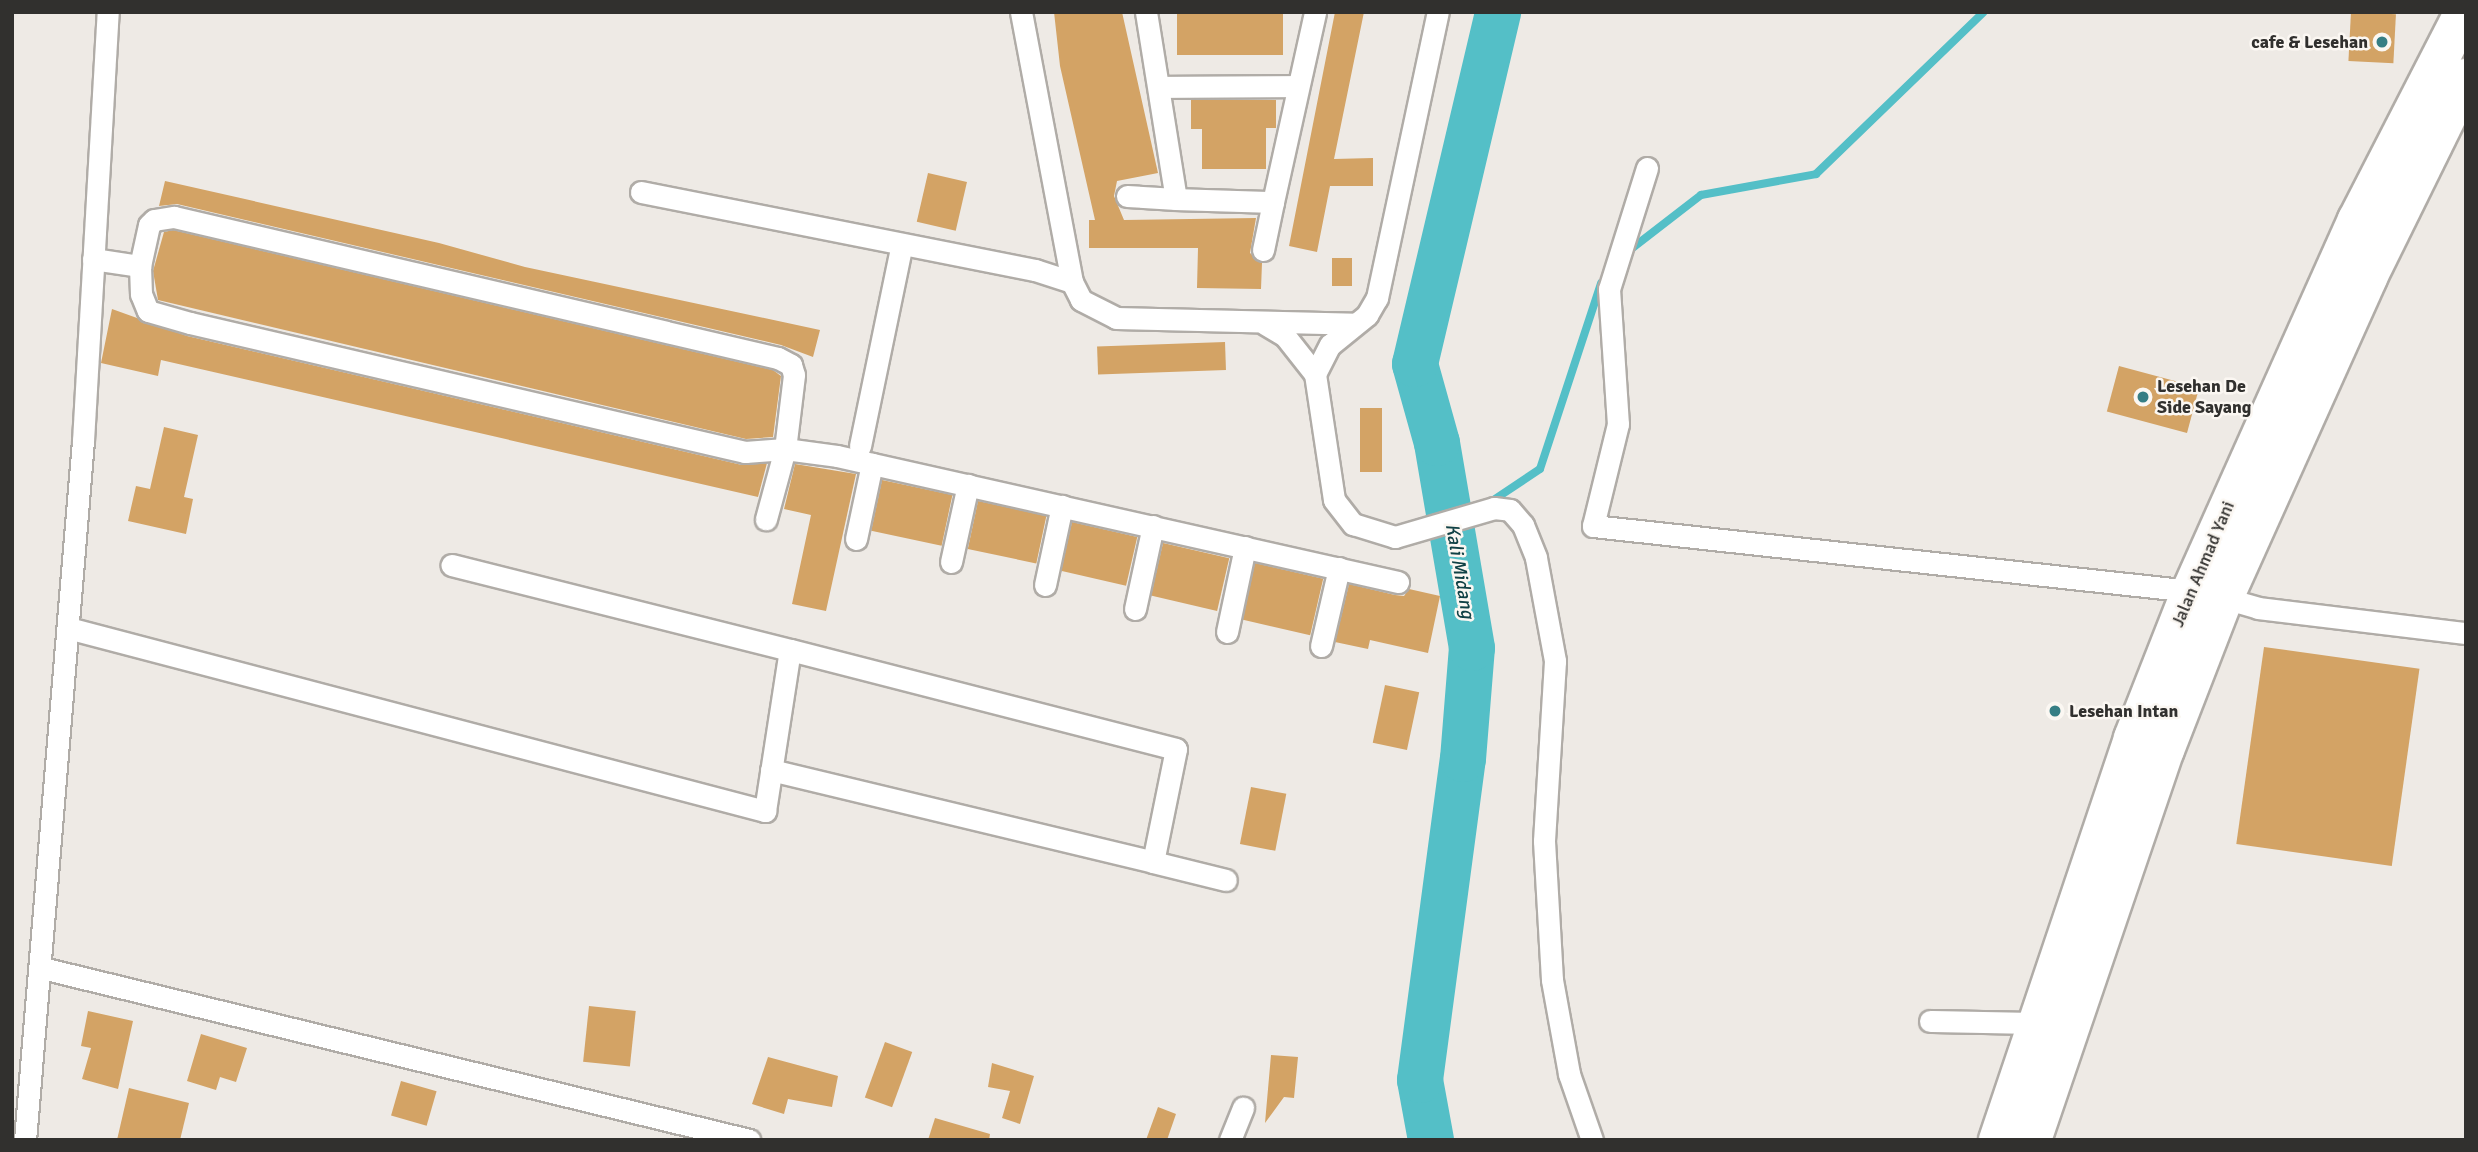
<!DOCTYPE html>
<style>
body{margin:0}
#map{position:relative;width:2478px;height:1152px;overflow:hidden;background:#eeeae5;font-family:Signika,sans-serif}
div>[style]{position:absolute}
.stream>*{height:8px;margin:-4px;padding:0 4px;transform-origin:4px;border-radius:4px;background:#54bfc7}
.river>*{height:46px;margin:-23px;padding:0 23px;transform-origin:23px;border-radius:23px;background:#54bfc7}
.building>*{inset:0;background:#d3a365;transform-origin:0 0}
.roads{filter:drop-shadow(2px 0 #b0aca7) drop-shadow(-2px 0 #b0aca7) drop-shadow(0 2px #b0aca7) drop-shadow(0 -2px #b0aca7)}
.street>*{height:21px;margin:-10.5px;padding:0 10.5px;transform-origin:10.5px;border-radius:10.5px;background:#fff}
.highway>*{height:38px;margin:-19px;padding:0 19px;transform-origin:19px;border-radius:19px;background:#fff}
.dots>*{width:19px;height:19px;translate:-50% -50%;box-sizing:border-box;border:4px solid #fbf7f2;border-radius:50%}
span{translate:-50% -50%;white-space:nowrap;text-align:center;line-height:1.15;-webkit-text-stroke:5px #fbf7f2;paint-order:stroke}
.poi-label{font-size:18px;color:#31302e;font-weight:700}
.right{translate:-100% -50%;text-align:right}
.left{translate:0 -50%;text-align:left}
.street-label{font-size:18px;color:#31302e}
.water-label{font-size:19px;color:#104145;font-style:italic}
.frame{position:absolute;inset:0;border:14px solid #31302e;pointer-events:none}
</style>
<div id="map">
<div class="stream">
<i style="left:1626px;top:253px;width:95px;rotate:-37.7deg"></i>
<i style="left:1701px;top:195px;width:117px;rotate:-10.3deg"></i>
<i style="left:1816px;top:174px;width:233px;rotate:-44deg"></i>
<i style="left:1489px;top:503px;width:61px;rotate:-33.7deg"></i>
<i style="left:1540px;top:469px;width:196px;rotate:-71.8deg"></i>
</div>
<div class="river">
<i style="left:1431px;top:1140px;width:61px;rotate:-100.4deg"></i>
<i style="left:1420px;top:1080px;width:324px;rotate:-82.4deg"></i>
<i style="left:1463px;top:759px;width:111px;rotate:-85.4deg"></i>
<i style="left:1472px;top:648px;width:208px;rotate:-99.7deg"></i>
<i style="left:1437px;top:443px;width:82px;rotate:-105.6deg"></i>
<i style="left:1415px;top:364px;width:362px;rotate:-76.7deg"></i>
</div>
<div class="building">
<i style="clip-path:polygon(1054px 12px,1122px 12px,1158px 173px,1117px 181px,1114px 196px,1124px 220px,1256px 218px,1250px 253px,1262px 263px,1261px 289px,1197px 288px,1198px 248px,1089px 248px,1089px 220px,1095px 220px,1060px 66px)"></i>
<i style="left:1177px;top:12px;width:106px;height:43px"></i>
<i style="clip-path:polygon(1335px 12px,1364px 12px,1334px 159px,1373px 158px,1373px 186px,1330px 186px,1317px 252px,1289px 246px)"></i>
<i style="left:2351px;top:12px;width:45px;height:49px;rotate:3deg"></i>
<i style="clip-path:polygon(1191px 100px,1276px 100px,1276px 128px,1266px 128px,1266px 169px,1202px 169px,1202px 129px,1191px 129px)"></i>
<i style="left:928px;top:173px;width:40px;height:50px;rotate:13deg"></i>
<i style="clip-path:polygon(165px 181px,439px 243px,525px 267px,820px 330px,813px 357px,781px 345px,177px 204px,159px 206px)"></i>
<i style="clip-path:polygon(173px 230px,773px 370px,781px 376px,773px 437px,746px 439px,158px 300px,153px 271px,164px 232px)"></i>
<i style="left:1332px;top:258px;width:20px;height:28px"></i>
<i style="clip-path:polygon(112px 309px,187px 336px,742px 465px,767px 463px,758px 497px,161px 360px,158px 376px,101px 363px)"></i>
<i style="left:1225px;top:342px;width:28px;height:128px;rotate:88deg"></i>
<i style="left:2119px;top:366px;width:83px;height:47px;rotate:15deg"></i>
<i style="left:1360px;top:408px;width:22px;height:64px"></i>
<i style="clip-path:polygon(164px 427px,198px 435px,184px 497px,193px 499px,186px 534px,128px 521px,136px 486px,150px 489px)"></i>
<i style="clip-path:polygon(795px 464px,856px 474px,826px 611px,792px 604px,811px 515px,784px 509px)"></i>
<i style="left:882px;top:480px;width:72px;height:52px;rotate:12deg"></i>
<i style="left:978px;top:501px;width:70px;height:49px;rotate:12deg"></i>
<i style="left:1072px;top:522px;width:67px;height:50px;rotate:13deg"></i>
<i style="left:1163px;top:543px;width:68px;height:54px;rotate:13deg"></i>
<i style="left:1255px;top:563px;width:70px;height:58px;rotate:13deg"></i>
<i style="clip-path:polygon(1349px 584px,1395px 595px,1404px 596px,1409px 589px,1440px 596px,1428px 653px,1370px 640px,1368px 649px,1335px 642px)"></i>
<i style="left:2264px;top:647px;width:157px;height:199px;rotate:8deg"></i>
<i style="left:1385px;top:685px;width:35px;height:59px;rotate:12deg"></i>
<i style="left:1251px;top:787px;width:36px;height:58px;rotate:11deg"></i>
<i style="left:589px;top:1006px;width:47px;height:56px;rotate:6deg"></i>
<i style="clip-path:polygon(88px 1011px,133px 1021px,118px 1089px,82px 1079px,91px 1048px,81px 1046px)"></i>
<i style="clip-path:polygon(201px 1034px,247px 1048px,236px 1082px,220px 1077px,216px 1090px,187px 1081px)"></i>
<i style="left:885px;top:1042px;width:29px;height:59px;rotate:20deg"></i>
<i style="clip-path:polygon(1271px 1055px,1298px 1057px,1294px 1098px,1284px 1097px,1265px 1123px)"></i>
<i style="clip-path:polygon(768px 1057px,838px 1076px,832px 1107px,788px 1099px,784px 1114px,752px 1104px)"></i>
<i style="clip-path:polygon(992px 1063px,1034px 1076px,1020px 1124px,1002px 1118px,1010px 1091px,988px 1087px)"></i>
<i style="left:401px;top:1081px;width:37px;height:36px;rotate:16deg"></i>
<i style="clip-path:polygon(129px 1088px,189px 1103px,180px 1140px,117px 1140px)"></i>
<i style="clip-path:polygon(1158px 1107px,1176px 1114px,1167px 1140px,1146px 1140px)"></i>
<i style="clip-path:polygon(935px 1118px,990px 1134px,989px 1140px,928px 1140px)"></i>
</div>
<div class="roads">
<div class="street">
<i style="left:1021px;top:12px;width:275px;rotate:79.3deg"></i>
<i style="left:1072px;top:282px;width:20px;rotate:63deg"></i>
<i style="left:1081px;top:300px;width:39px;rotate:27deg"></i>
<i style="left:1116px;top:318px;width:239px;rotate:1.4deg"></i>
<i style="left:1146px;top:12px;width:189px;rotate:80.9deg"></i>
<i style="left:1176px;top:199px;width:97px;rotate:1.8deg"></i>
<i style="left:1273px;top:202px;width:195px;rotate:-77.5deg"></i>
<i style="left:1159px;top:87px;width:139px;rotate:-0.4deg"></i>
<i style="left:1647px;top:168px;width:127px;rotate:107.4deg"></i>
<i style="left:1609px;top:289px;width:135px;rotate:86.2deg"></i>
<i style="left:1618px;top:424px;width:105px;rotate:103.8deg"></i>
<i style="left:1593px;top:526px;width:602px;rotate:6.2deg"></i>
<i style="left:641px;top:192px;width:402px;rotate:11.2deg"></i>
<i style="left:1035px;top:270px;width:39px;rotate:18deg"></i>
<i style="left:1127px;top:196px;width:49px;rotate:3.5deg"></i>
<i style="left:1263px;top:250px;width:49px;rotate:-78.2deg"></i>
<i style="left:93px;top:259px;width:48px;rotate:8.5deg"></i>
<i style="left:140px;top:266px;width:28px;rotate:88deg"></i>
<i style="left:141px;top:294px;width:18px;rotate:68deg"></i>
<i style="left:148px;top:311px;width:44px;rotate:15.9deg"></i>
<i style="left:190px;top:323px;width:570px;rotate:13.09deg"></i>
<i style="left:745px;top:452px;width:40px;rotate:-4.3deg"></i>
<i style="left:785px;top:449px;width:52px;rotate:7.7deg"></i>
<i style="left:837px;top:456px;width:575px;rotate:12.66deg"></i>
<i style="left:140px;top:266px;width:42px;rotate:-77.6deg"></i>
<i style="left:149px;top:225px;width:7px;rotate:-45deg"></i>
<i style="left:154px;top:220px;width:20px;rotate:-9deg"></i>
<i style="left:174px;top:217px;width:620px;rotate:13.14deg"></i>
<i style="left:778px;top:358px;width:15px;rotate:28deg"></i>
<i style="left:791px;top:365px;width:10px;rotate:73deg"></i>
<i style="left:794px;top:375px;width:75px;rotate:96.9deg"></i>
<i style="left:785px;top:449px;width:73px;rotate:105.2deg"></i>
<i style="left:1265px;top:324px;width:23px;rotate:31deg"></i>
<i style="left:1285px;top:336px;width:48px;rotate:51.7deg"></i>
<i style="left:1315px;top:374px;width:127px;rotate:81.4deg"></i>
<i style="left:1334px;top:500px;width:31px;rotate:52deg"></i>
<i style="left:1353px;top:524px;width:44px;rotate:17.2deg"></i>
<i style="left:1395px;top:537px;width:103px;rotate:-16.3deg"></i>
<i style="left:1494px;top:508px;width:16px;rotate:7deg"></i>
<i style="left:1510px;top:510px;width:20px;rotate:49deg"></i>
<i style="left:1523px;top:525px;width:35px;rotate:68deg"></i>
<i style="left:1536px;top:558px;width:105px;rotate:79.5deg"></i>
<i style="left:1555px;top:661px;width:180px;rotate:93.5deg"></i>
<i style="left:1544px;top:841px;width:139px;rotate:86.7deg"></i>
<i style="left:1552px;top:980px;width:96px;rotate:79.7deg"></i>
<i style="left:1569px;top:1074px;width:70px;rotate:70.8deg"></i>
<i style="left:1315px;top:374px;width:33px;rotate:-63deg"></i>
<i style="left:1330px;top:345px;width:48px;rotate:-39deg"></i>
<i style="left:1367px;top:315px;width:20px;rotate:-60deg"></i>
<i style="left:1377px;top:298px;width:292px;rotate:-78deg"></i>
<i style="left:860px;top:446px;width:206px;rotate:-78.3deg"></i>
<i style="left:856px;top:539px;width:77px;rotate:-78deg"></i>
<i style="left:951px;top:562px;width:79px;rotate:-77.6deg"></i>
<i style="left:1045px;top:585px;width:81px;rotate:-77.9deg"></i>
<i style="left:2224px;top:598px;width:35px;rotate:16deg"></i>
<i style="left:2258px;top:608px;width:209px;rotate:6.9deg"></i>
<i style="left:1135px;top:609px;width:85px;rotate:-77.8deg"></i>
<i style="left:68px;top:628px;width:721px;rotate:14.71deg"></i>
<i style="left:765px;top:811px;width:163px;rotate:-81.2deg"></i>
<i style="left:790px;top:650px;width:349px;rotate:-165.9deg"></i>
<i style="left:1227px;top:632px;width:87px;rotate:-78deg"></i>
<i style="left:1321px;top:646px;width:80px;rotate:-77deg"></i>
<i style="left:771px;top:770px;width:393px;rotate:13.5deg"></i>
<i style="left:1153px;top:862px;width:115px;rotate:-78.5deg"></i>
<i style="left:1176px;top:749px;width:398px;rotate:-165.6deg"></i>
<i style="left:1153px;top:862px;width:75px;rotate:13.9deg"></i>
<i style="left:42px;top:968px;width:728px;rotate:13.67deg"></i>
<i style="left:1930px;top:1021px;width:106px;rotate:1.1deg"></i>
<i style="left:25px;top:1140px;width:701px;rotate:-85.26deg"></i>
<i style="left:83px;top:441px;width:430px;rotate:-86.7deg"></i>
<i style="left:1230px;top:1140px;width:35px;rotate:-68deg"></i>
</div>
<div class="highway">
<i style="left:1998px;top:1140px;width:424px;rotate:-71.4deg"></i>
<i style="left:2133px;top:738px;width:158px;rotate:-68.5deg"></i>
<i style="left:2191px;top:591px;width:406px;rotate:-65.9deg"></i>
<i style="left:2357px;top:220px;width:234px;rotate:-62.8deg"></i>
<i style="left:2032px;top:1140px;width:412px;rotate:-71.2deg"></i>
<i style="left:2165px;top:750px;width:163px;rotate:-68.8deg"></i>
<i style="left:2224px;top:598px;width:352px;rotate:-65.8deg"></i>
<i style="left:2368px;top:277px;width:222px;rotate:-63.8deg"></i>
</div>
</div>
<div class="dots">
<i style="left:2382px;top:42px;background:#367e84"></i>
<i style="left:2143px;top:397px;background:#367e84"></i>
<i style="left:2055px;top:711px;background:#367e84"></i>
</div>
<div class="poi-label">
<span class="right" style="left:2368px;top:42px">cafe &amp; Lesehan</span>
<span class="left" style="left:2157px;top:397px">Lesehan De<br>Side Sayang</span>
<span class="left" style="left:2069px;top:711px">Lesehan Intan</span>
</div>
<div class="street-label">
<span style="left:2203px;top:564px;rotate:-67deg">Jalan Ahmad Yani</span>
</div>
<div class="water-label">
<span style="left:1459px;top:571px;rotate:80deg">Kali Midang</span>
</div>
<div class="frame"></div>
</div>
